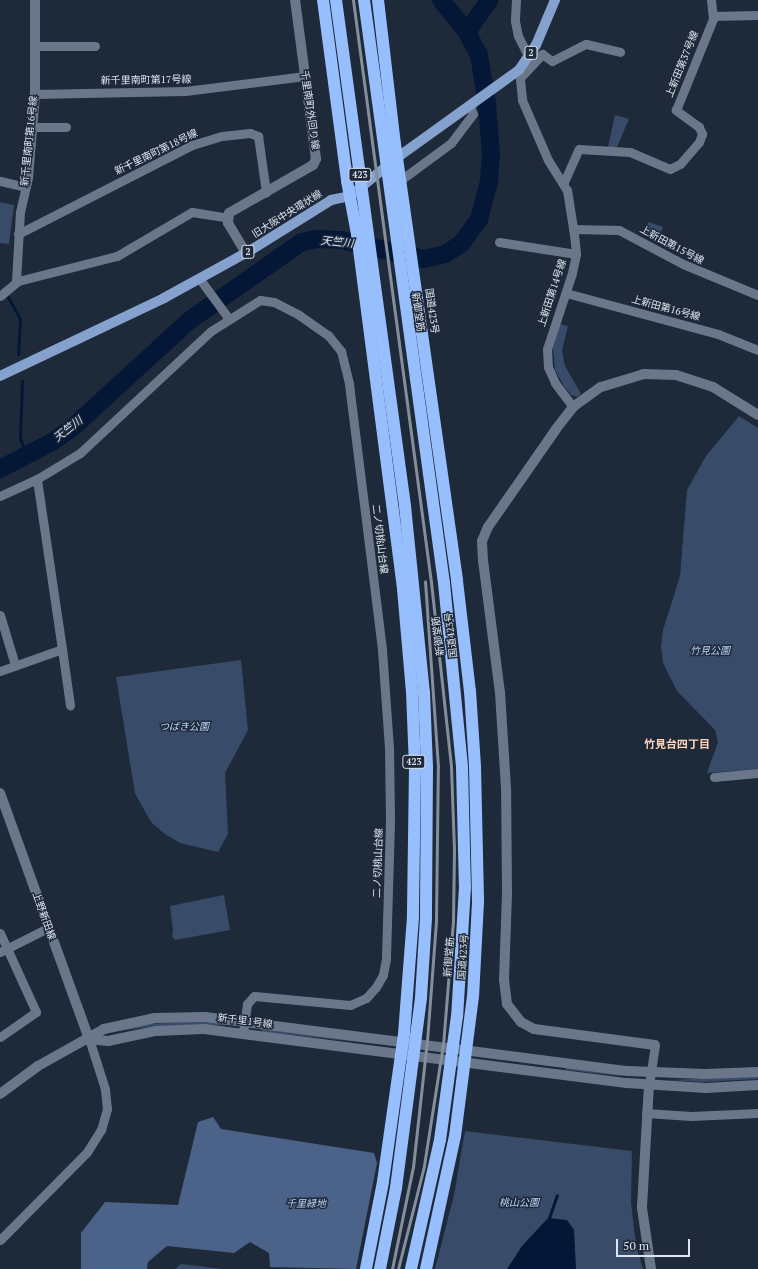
<!DOCTYPE html>
<meta charset="utf-8">
<style>
body{margin:0}
#map{position:relative;width:758px;height:1269px;overflow:hidden;background:#1e2939;font-family:"PT Serif","Noto Sans JP",serif}
div>[style]{position:absolute}
.green>*{inset:0;background:#384b68}
.forest>*{inset:0;background:#4b6389}
.water>*{inset:0;background:#041737}
.stream>*{height:3px;margin:-1.5px;padding:0 1.5px;transform-origin:1.5px;border-radius:1.5px;background:#041737}
.river>*{height:18px;margin:-9px;padding:0 9px;transform-origin:9px;border-radius:9px;background:#041737}
.street>*{height:9px;margin:-4.5px;padding:0 4.5px;transform-origin:4.5px;border-radius:4.5px;background:#6a778b}
.secondary>*{height:10px;margin:-5px;padding:0 5px;transform-origin:5px;border-radius:5px;background:#6a778b}
.primary>*{height:10px;margin:-5px;padding:0 5px;transform-origin:5px;border-radius:5px;background:#85a2cf}
.highway>*{height:12px;margin:-6px;padding:0 6px;transform-origin:6px;border-radius:6px;background:#97befd}
.rail>*{height:3px;margin:-1.5px;padding:0 1.5px;transform-origin:1.5px;border-radius:1.5px;background:#858e9b}
span{translate:-50% -50%;white-space:nowrap;text-align:center;line-height:1.15;-webkit-text-stroke:3px #1e2939;paint-order:stroke}
.shield-label span{padding:1px 3px;background:#1e2939;border:1px solid;border-radius:3px;-webkit-text-stroke-width:0}
.shield-label{font-size:9px;color:#dee5f0;font-weight:700}
.street-label{font-size:10px;color:#dee5f0}
.park-label{font-size:10px;color:#bcd4fa;font-style:italic}
.water-label{font-size:11px;color:#d1e1fb;font-style:italic}
.neighbourhood-label{font-size:11px;color:#fed3b9;font-weight:700}
.scale{position:absolute;left:616px;top:1239px;width:74px;height:18px;box-sizing:border-box;border:2px solid #dee5f0;border-top:0;padding-left:5px;font-size:12px;line-height:14px;white-space:nowrap;color:#dee5f0;-webkit-text-stroke:3px #1e2939;paint-order:stroke}
</style>
<div id="map">
<div class="green">
<i style="clip-path:polygon(615px 115px,629px 119px,617px 147px,608px 147px)"></i>
<i style="clip-path:polygon(0 202px,14px 205px,9px 244px,0 243px)"></i>
<i style="clip-path:polygon(649px 222px,663px 227px,657px 241px,643px 234px)"></i>
<i style="clip-path:polygon(560px 324px,568px 326px,562px 351px,565px 366px,581px 394px,577px 397px,571px 395px,564px 386px,555px 370px,553px 348px)"></i>
<i style="clip-path:polygon(739px 416px,758px 428px,758px 769px,707px 773px,718px 742px,715px 730px,677px 691px,663px 663px,661px 647px,663px 630px,680px 576px,687px 490px,706px 456px)"></i>
<i style="clip-path:polygon(241px 660px,248px 730px,225px 773px,228px 834px,218px 852px,180px 843px,165px 834px,152px 823px,143px 808px,135px 793px,116px 677px)"></i>
<i style="clip-path:polygon(224px 895px,230px 930px,175px 940px,172px 936px,173px 931px,170px 906px)"></i>
<i style="clip-path:polygon(202px 1021px,230px 1025px,156px 1026px,118px 1031px,146px 1024px)"></i>
<i style="clip-path:polygon(260px 1029px,377px 1043px,377px 1044px,264px 1032px)"></i>
<i style="clip-path:polygon(566px 1067px,619px 1074px,620px 1076px,566px 1070px)"></i>
<i style="clip-path:polygon(758px 1076px,758px 1079px,704px 1082px,668px 1080px)"></i>
<i style="clip-path:polygon(465px 1131px,632px 1151px,631px 1203px,636px 1245px,643px 1269px,435px 1269px,454px 1195px)"></i>
<i style="clip-path:polygon(181px 1264px,223px 1269px,175px 1269px)"></i>
</div>
<div class="forest">
<i style="clip-path:polygon(213px 1117px,221px 1129px,374px 1153px,377px 1163px,356px 1269px,270px 1267px,269px 1253px,250px 1242px,234px 1253px,167px 1246px,148px 1262px,147px 1269px,81px 1269px,81px 1233px,105px 1202px,178px 1205px,198px 1122px)"></i>
</div>
<div class="water">
<i style="clip-path:polygon(548px 1218px,567px 1220px,574px 1230px,576px 1269px,507px 1269px,522px 1246px)"></i>
</div>
<div class="stream">
<i style="left:8px;top:297px;width:25px;rotate:61deg"></i>
<i style="left:20px;top:319px;width:35px;rotate:93deg"></i>
<i style="left:22px;top:381px;width:57px;rotate:92deg"></i>
<i style="left:20px;top:438px;width:19px;rotate:69deg"></i>
<i style="left:549px;top:1218px;width:24px;rotate:-71deg"></i>
</div>
<div class="river">
<i style="left:441px;top:0;width:41px;rotate:50.9deg"></i>
<i style="left:0;top:469px;width:59px;rotate:-27.4deg"></i>
<i style="left:52px;top:442px;width:24px;rotate:-35deg"></i>
<i style="left:72px;top:428px;width:160px;rotate:-42.5deg"></i>
<i style="left:190px;top:320px;width:136px;rotate:-34.9deg"></i>
<i style="left:302px;top:242px;width:14px;rotate:-12deg"></i>
<i style="left:316px;top:239px;width:25px;rotate:2deg"></i>
<i style="left:341px;top:240px;width:85px;rotate:12.9deg"></i>
<i style="left:424px;top:259px;width:22px;rotate:-13deg"></i>
<i style="left:445px;top:254px;width:19px;rotate:-32deg"></i>
<i style="left:461px;top:244px;width:31px;rotate:-54deg"></i>
<i style="left:479px;top:219px;width:38px;rotate:-75deg"></i>
<i style="left:489px;top:182px;width:27px;rotate:-86deg"></i>
<i style="left:491px;top:155px;width:51px;rotate:-94.5deg"></i>
<i style="left:487px;top:104px;width:50px;rotate:-99.3deg"></i>
<i style="left:479px;top:55px;width:26px;rotate:-118deg"></i>
<i style="left:467px;top:32px;width:39px;rotate:-55deg"></i>
</div>
<div class="street">
<i style="left:516px;top:0;width:21px;rotate:93deg"></i>
<i style="left:515px;top:21px;width:15px;rotate:79deg"></i>
<i style="left:518px;top:36px;width:16px;rotate:63deg"></i>
<i style="left:525px;top:50px;width:12px;rotate:24deg"></i>
<i style="left:713px;top:16px;width:45px;rotate:-1.3deg"></i>
<i style="left:35px;top:46px;width:60px"></i>
<i style="left:519px;top:70px;width:30px;rotate:84deg"></i>
<i style="left:522px;top:100px;width:65px;rotate:66.6deg"></i>
<i style="left:548px;top:160px;width:36px;rotate:58deg"></i>
<i style="left:567px;top:190px;width:45px;rotate:81deg"></i>
<i style="left:574px;top:234px;width:20px;rotate:84deg"></i>
<i style="left:576px;top:254px;width:19px;rotate:102deg"></i>
<i style="left:572px;top:273px;width:80px;rotate:108.2deg"></i>
<i style="left:547px;top:349px;width:18px;rotate:87deg"></i>
<i style="left:548px;top:367px;width:17px;rotate:66deg"></i>
<i style="left:555px;top:383px;width:30px;rotate:53deg"></i>
<i style="left:520px;top:78px;width:33px;rotate:-47deg"></i>
<i style="left:542px;top:54px;width:12px;rotate:35deg"></i>
<i style="left:552px;top:61px;width:38px;rotate:-27deg"></i>
<i style="left:586px;top:44px;width:35px;rotate:13deg"></i>
<i style="left:32px;top:127px;width:34px"></i>
<i style="left:402px;top:179px;width:61px;rotate:-36.3deg"></i>
<i style="left:451px;top:143px;width:36px;rotate:-53deg"></i>
<i style="left:473px;top:114px;width:9px;rotate:-111deg"></i>
<i style="left:0;top:181px;width:26px;rotate:13deg"></i>
<i style="left:564px;top:182px;width:36px;rotate:-66deg"></i>
<i style="left:579px;top:149px;width:51px;rotate:3.4deg"></i>
<i style="left:630px;top:152px;width:43px;rotate:23deg"></i>
<i style="left:670px;top:169px;width:11px;rotate:-27deg"></i>
<i style="left:680px;top:164px;width:29px;rotate:-49deg"></i>
<i style="left:699px;top:142px;width:9px;rotate:-69deg"></i>
<i style="left:702px;top:134px;width:8px;rotate:-113deg"></i>
<i style="left:699px;top:127px;width:29px;rotate:-144deg"></i>
<i style="left:676px;top:110px;width:98px;rotate:-67.9deg"></i>
<i style="left:713px;top:19px;width:19px;rotate:-96deg"></i>
<i style="left:573px;top:229px;width:46px;rotate:1.2deg"></i>
<i style="left:619px;top:230px;width:72px;rotate:28deg"></i>
<i style="left:683px;top:264px;width:81px;rotate:22.5deg"></i>
<i style="left:18px;top:234px;width:195px;rotate:-27.1deg"></i>
<i style="left:192px;top:145px;width:31px;rotate:-17deg"></i>
<i style="left:222px;top:136px;width:28px;rotate:-6deg"></i>
<i style="left:250px;top:133px;width:9px;rotate:21deg"></i>
<i style="left:258px;top:136px;width:57px;rotate:81.9deg"></i>
<i style="left:499px;top:242px;width:78px;rotate:8.9deg"></i>
<i style="left:199px;top:278px;width:51px;rotate:53.8deg"></i>
<i style="left:16px;top:281px;width:69px;rotate:-86.7deg"></i>
<i style="left:20px;top:212px;width:36px;rotate:-77deg"></i>
<i style="left:28px;top:177px;width:83px;rotate:-85.2deg"></i>
<i style="left:35px;top:94px;width:150px;rotate:-1.1deg"></i>
<i style="left:185px;top:91px;width:121px;rotate:-7.1deg"></i>
<i style="left:566px;top:293px;width:157px;rotate:15.1deg"></i>
<i style="left:718px;top:334px;width:43px;rotate:21.8deg"></i>
<i style="left:0;top:296px;width:23px;rotate:-40deg"></i>
<i style="left:18px;top:281px;width:102px;rotate:-14.2deg"></i>
<i style="left:117px;top:256px;width:87px;rotate:-30.4deg"></i>
<i style="left:192px;top:212px;width:36px;rotate:9deg"></i>
<i style="left:0;top:496px;width:41px;rotate:-24.7deg"></i>
<i style="left:37px;top:479px;width:50px;rotate:-31.2deg"></i>
<i style="left:80px;top:453px;width:179px;rotate:-43deg"></i>
<i style="left:211px;top:331px;width:58px;rotate:-32.3deg"></i>
<i style="left:260px;top:300px;width:14px;rotate:8deg"></i>
<i style="left:274px;top:302px;width:28px;rotate:27deg"></i>
<i style="left:299px;top:315px;width:35px;rotate:35deg"></i>
<i style="left:328px;top:335px;width:21px;rotate:51deg"></i>
<i style="left:341px;top:351px;width:34px;rotate:76deg"></i>
<i style="left:349px;top:384px;width:268px;rotate:82.9deg"></i>
<i style="left:382px;top:650px;width:97px;rotate:85.9deg"></i>
<i style="left:389px;top:747px;width:75px;rotate:89.2deg"></i>
<i style="left:390px;top:822px;width:137px;rotate:91.7deg"></i>
<i style="left:386px;top:959px;width:16px;rotate:101deg"></i>
<i style="left:383px;top:975px;width:14px;rotate:120deg"></i>
<i style="left:376px;top:987px;width:15px;rotate:132deg"></i>
<i style="left:366px;top:998px;width:17px;rotate:156deg"></i>
<i style="left:350px;top:1005px;width:96px;rotate:-174.6deg"></i>
<i style="left:254px;top:996px;width:11px;rotate:131deg"></i>
<i style="left:247px;top:1004px;width:29px;rotate:98deg"></i>
<i style="left:0;top:615px;width:52px;rotate:73.3deg"></i>
<i style="left:62px;top:649px;width:57px;rotate:81.9deg"></i>
<i style="left:0;top:671px;width:66px;rotate:-19.5deg"></i>
<i style="left:62px;top:649px;width:172px;rotate:-98.4deg"></i>
<i style="left:714px;top:777px;width:44px;rotate:-5.2deg"></i>
<i style="left:0;top:933px;width:87px;rotate:65.5deg"></i>
<i style="left:36px;top:1012px;width:44px;rotate:145.2deg"></i>
<i style="left:0;top:952px;width:54px;rotate:-26.6deg"></i>
<i style="left:649px;top:1085px;width:40px;rotate:-81.5deg"></i>
<i style="left:646px;top:1113px;width:45px;rotate:3.8deg"></i>
<i style="left:691px;top:1116px;width:67px;rotate:-2.6deg"></i>
<i style="left:0;top:1240px;width:124px;rotate:-45.3deg"></i>
<i style="left:87px;top:1152px;width:26px;rotate:-58deg"></i>
<i style="left:101px;top:1130px;width:22px;rotate:-74deg"></i>
<i style="left:107px;top:1109px;width:20px;rotate:-96deg"></i>
<i style="left:105px;top:1089px;width:52px;rotate:-107.7deg"></i>
</div>
<div class="secondary">
<i style="left:35px;top:0;width:94px;rotate:90deg"></i>
<i style="left:246px;top:253px;width:35px;rotate:-121deg"></i>
<i style="left:228px;top:223px;width:10px;rotate:-84deg"></i>
<i style="left:229px;top:213px;width:97px;rotate:-29.7deg"></i>
<i style="left:313px;top:165px;width:7px;rotate:-63deg"></i>
<i style="left:316px;top:159px;width:160px;rotate:-97.5deg"></i>
<i style="left:0;top:793px;width:262px;rotate:70.1deg"></i>
<i style="left:89px;top:1039px;width:19px;rotate:6deg"></i>
<i style="left:108px;top:1041px;width:49px;rotate:-11.8deg"></i>
<i style="left:156px;top:1031px;width:48px;rotate:-2.4deg"></i>
<i style="left:204px;top:1029px;width:426px;rotate:7.3deg"></i>
<i style="left:627px;top:1083px;width:79px;rotate:3.6deg"></i>
<i style="left:706px;top:1088px;width:52px;rotate:-3.3deg"></i>
<i style="left:655px;top:1045px;width:122px;rotate:-172.5deg"></i>
<i style="left:534px;top:1029px;width:15px;rotate:-152deg"></i>
<i style="left:521px;top:1022px;width:23px;rotate:-128deg"></i>
<i style="left:507px;top:1004px;width:24px;rotate:-97deg"></i>
<i style="left:504px;top:980px;width:87px;rotate:-88deg"></i>
<i style="left:507px;top:893px;width:105px;rotate:-90.5deg"></i>
<i style="left:506px;top:788px;width:95px;rotate:-93.6deg"></i>
<i style="left:500px;top:693px;width:133px;rotate:-97.3deg"></i>
<i style="left:483px;top:561px;width:20px;rotate:-93deg"></i>
<i style="left:482px;top:541px;width:15px;rotate:-67deg"></i>
<i style="left:488px;top:527px;width:119px;rotate:-55.2deg"></i>
<i style="left:556px;top:429px;width:28px;rotate:-52deg"></i>
<i style="left:573px;top:407px;width:34px;rotate:-36deg"></i>
<i style="left:601px;top:387px;width:45px;rotate:-16.8deg"></i>
<i style="left:644px;top:374px;width:32px;rotate:2deg"></i>
<i style="left:676px;top:375px;width:39px;rotate:18deg"></i>
<i style="left:713px;top:387px;width:53px;rotate:31.9deg"></i>
<i style="left:649px;top:1085px;width:123px;rotate:93.3deg"></i>
<i style="left:642px;top:1208px;width:62px;rotate:81.6deg"></i>
<i style="left:0;top:1094px;width:47px;rotate:-36.4deg"></i>
<i style="left:38px;top:1066px;width:76px;rotate:-29.3deg"></i>
<i style="left:104px;top:1029px;width:52px;rotate:-12.2deg"></i>
<i style="left:155px;top:1018px;width:50px;rotate:-1.1deg"></i>
<i style="left:205px;top:1017px;width:426px;rotate:7.3deg"></i>
<i style="left:628px;top:1071px;width:77px;rotate:2.2deg"></i>
<i style="left:705px;top:1074px;width:53px;rotate:-2.2deg"></i>
</div>
<div class="primary">
<i style="left:0;top:376px;width:182px;rotate:-25.4deg"></i>
<i style="left:164px;top:298px;width:94px;rotate:-28.8deg"></i>
<i style="left:246px;top:253px;width:100px;rotate:-31.9deg"></i>
<i style="left:331px;top:200px;width:19px;rotate:-12deg"></i>
<i style="left:350px;top:196px;width:62px;rotate:-39.1deg"></i>
<i style="left:398px;top:157px;width:149px;rotate:-35.7deg"></i>
<i style="left:519px;top:70px;width:30px;rotate:-56deg"></i>
<i style="left:536px;top:45px;width:49px;rotate:-67.1deg"></i>
</div>
<div class="highway">
<i style="left:323px;top:0;width:183px;rotate:82.4deg"></i>
<i style="left:347px;top:181px;width:54px;rotate:79.3deg"></i>
<i style="left:357px;top:234px;width:358px;rotate:82.6deg"></i>
<i style="left:403px;top:589px;width:103px;rotate:85deg"></i>
<i style="left:412px;top:692px;width:75px;rotate:87.7deg"></i>
<i style="left:415px;top:767px;width:150px;rotate:90.8deg"></i>
<i style="left:413px;top:917px;width:117px;rotate:94.4deg"></i>
<i style="left:404px;top:1034px;width:149px;rotate:98.1deg"></i>
<i style="left:383px;top:1182px;width:89px;rotate:101.1deg"></i>
<i style="left:336px;top:0;width:511px;rotate:82.23deg"></i>
<i style="left:405px;top:506px;width:187px;rotate:84.2deg"></i>
<i style="left:424px;top:692px;width:75px;rotate:87.7deg"></i>
<i style="left:427px;top:767px;width:151px;rotate:90.4deg"></i>
<i style="left:426px;top:918px;width:80px;rotate:93.6deg"></i>
<i style="left:421px;top:998px;width:192px;rotate:97.5deg"></i>
<i style="left:396px;top:1188px;width:83px;rotate:101.2deg"></i>
<i style="left:364px;top:0;width:588px;rotate:82.19deg"></i>
<i style="left:444px;top:583px;width:185px;rotate:84.4deg"></i>
<i style="left:462px;top:767px;width:120px;rotate:88.6deg"></i>
<i style="left:465px;top:887px;width:129px;rotate:93.5deg"></i>
<i style="left:457px;top:1016px;width:125px;rotate:97.8deg"></i>
<i style="left:440px;top:1140px;width:132px;rotate:102.7deg"></i>
<i style="left:378px;top:0;width:145px;rotate:83.3deg"></i>
<i style="left:395px;top:144px;width:441px;rotate:81.9deg"></i>
<i style="left:457px;top:581px;width:111px;rotate:83.3deg"></i>
<i style="left:470px;top:691px;width:76px;rotate:86.2deg"></i>
<i style="left:475px;top:767px;width:135px;rotate:88.7deg"></i>
<i style="left:478px;top:902px;width:94px;rotate:93deg"></i>
<i style="left:473px;top:996px;width:141px;rotate:97.3deg"></i>
<i style="left:455px;top:1136px;width:136px;rotate:102.3deg"></i>
</div>
<div class="rail">
<i style="left:353px;top:0;width:587px;rotate:82.37deg"></i>
<i style="left:431px;top:582px;width:186px;rotate:83.8deg"></i>
<i style="left:451px;top:767px;width:83px;rotate:87.9deg"></i>
<i style="left:454px;top:850px;width:71px;rotate:90.8deg"></i>
<i style="left:453px;top:921px;width:123px;rotate:94.6deg"></i>
<i style="left:443px;top:1044px;width:123px;rotate:98.9deg"></i>
<i style="left:424px;top:1166px;width:106px;rotate:104.2deg"></i>
<i style="left:392px;top:1269px;width:104px;rotate:-78.4deg"></i>
<i style="left:413px;top:1167px;width:127px;rotate:-83.7deg"></i>
<i style="left:427px;top:1041px;width:121px;rotate:-85.7deg"></i>
<i style="left:436px;top:920px;width:153px;rotate:-89.3deg"></i>
<i style="left:438px;top:767px;width:186px;rotate:-94deg"></i>
</div>
<div class="shield-label">
<span style="left:531px;top:53px">2</span>
<span style="left:360px;top:175px">423</span>
<span style="left:248px;top:252px">2</span>
<span style="left:414px;top:762px">423</span>
</div>
<div class="street-label">
<span style="left:682px;top:64px;rotate:-68deg">上新田第37号線</span>
<span style="left:146px;top:80px;rotate:-1deg">新千里南町第17号線</span>
<span style="left:310px;top:110px;rotate:82deg">千里南町外回り線</span>
<span style="left:29px;top:141px;rotate:-84deg">新千里南町第16号線</span>
<span style="left:156px;top:152px;rotate:-26deg">新千里南町第18号線</span>
<span style="left:287px;top:214px;rotate:-32deg">旧大阪中央環状線</span>
<span style="left:672px;top:245px;rotate:28deg">上新田第15号線</span>
<span style="left:552px;top:293px;rotate:-72deg">上新田第14号線</span>
<span style="left:666px;top:308px;rotate:15deg">上新田第16号線</span>
<span style="left:432px;top:311px;rotate:82deg">国道423号</span>
<span style="left:418px;top:312px;rotate:82deg">新御堂筋</span>
<span style="left:380px;top:539px;rotate:83deg">二ノ切桃山台線</span>
<span style="left:451px;top:635px;rotate:-97deg">国道423号</span>
<span style="left:438px;top:636px;rotate:-97deg">新御堂筋</span>
<span style="left:378px;top:863px;rotate:-88deg">二ノ切桃山台線</span>
<span style="left:44px;top:916px;rotate:70deg">上野新田線</span>
<span style="left:449px;top:957px;rotate:-86deg">新御堂筋</span>
<span style="left:463px;top:957px;rotate:-86deg">国道423号</span>
<span style="left:245px;top:1021px;rotate:7deg">新千里1号線</span>
</div>
<div class="park-label">
<span style="left:710px;top:651px">竹見公園</span>
<span style="left:184px;top:727px">つばき公園</span>
<span style="left:519px;top:1203px">桃山公園</span>
<span style="left:306px;top:1204px">千里緑地</span>
</div>
<div class="water-label">
<span style="left:337px;top:242px;rotate:6deg">天竺川</span>
<span style="left:68px;top:429px;rotate:-38deg">天竺川</span>
</div>
<div class="neighbourhood-label">
<span style="left:677px;top:744px">竹見台四丁目</span>
</div>
<div class="scale">50 m</div>
</div>
